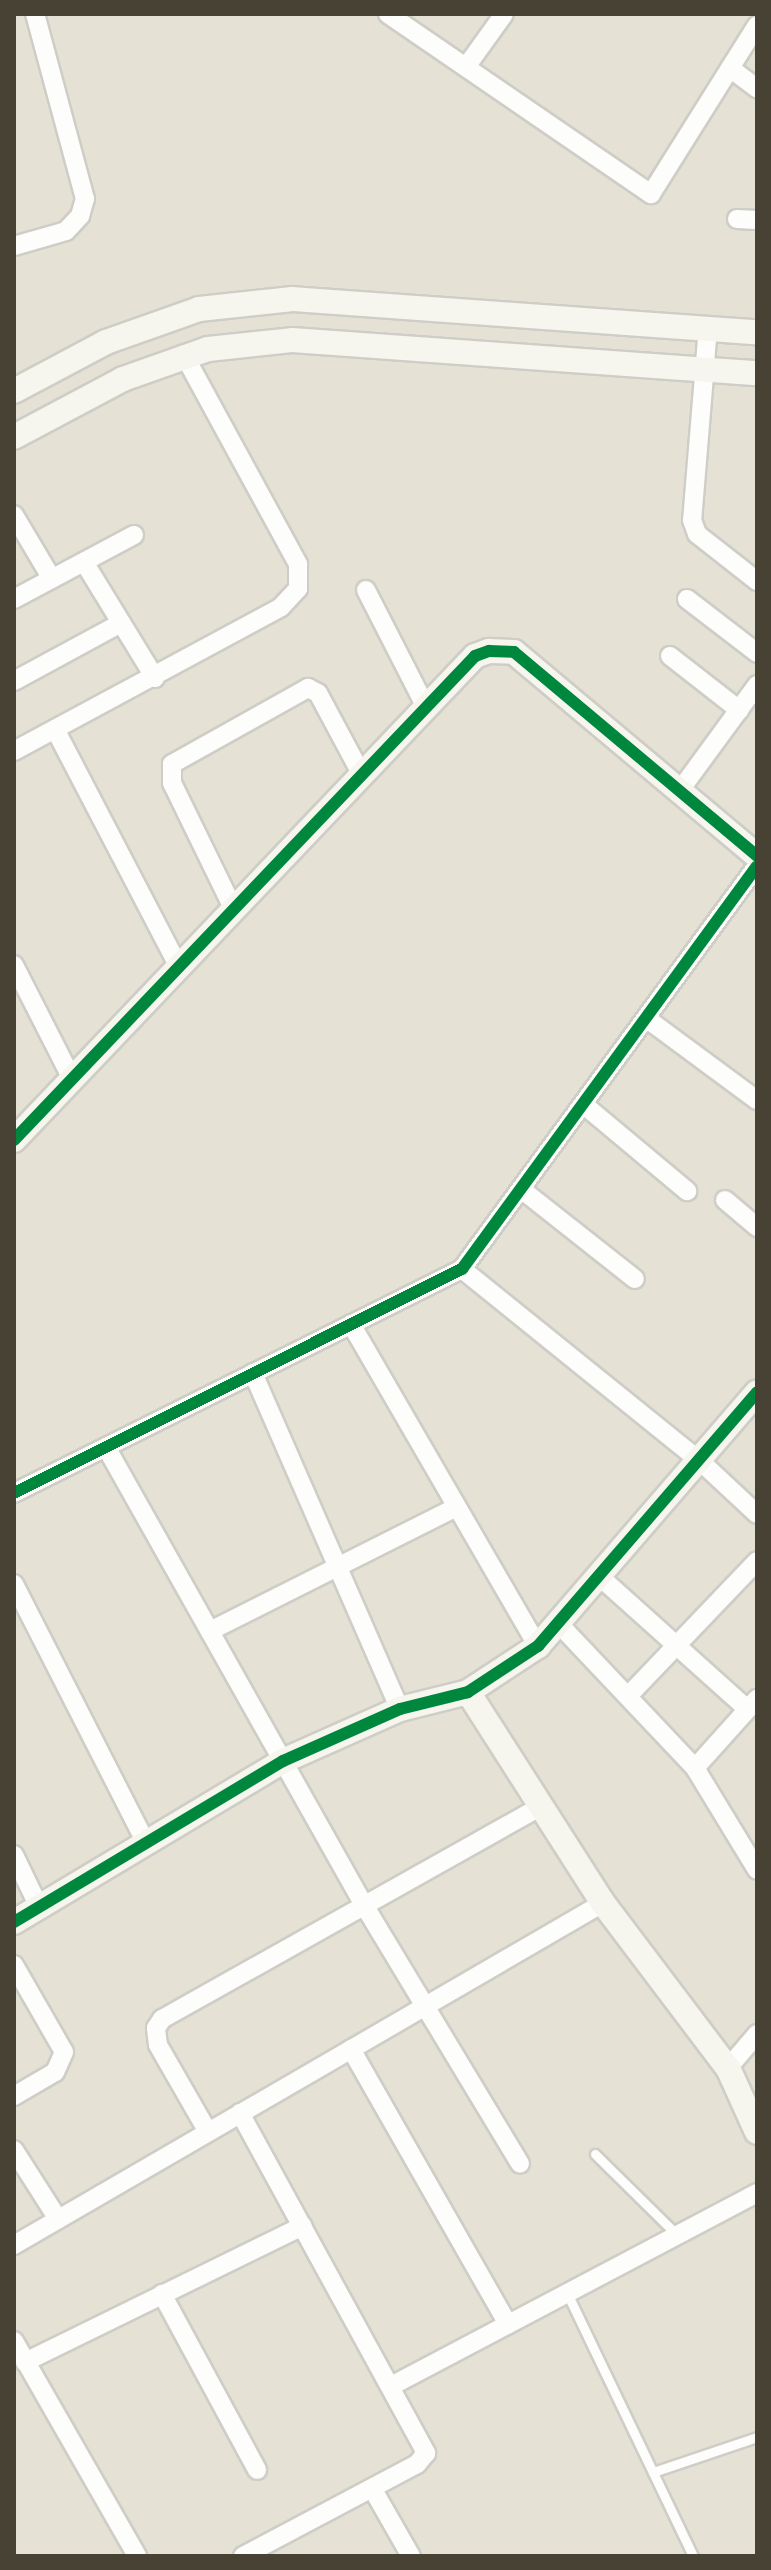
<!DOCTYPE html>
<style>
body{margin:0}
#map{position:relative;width:771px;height:2570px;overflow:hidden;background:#f0efe8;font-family:Quicksand,sans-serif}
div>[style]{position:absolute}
.residential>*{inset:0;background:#e5e2d5;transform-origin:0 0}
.roads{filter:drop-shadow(2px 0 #cecdc6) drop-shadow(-2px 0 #cecdc6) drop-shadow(0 2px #cecdc6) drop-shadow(0 -2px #cecdc6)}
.lane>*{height:9px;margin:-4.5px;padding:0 4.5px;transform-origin:4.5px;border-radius:4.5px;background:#fdfdfc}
.street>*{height:18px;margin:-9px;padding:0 9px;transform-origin:9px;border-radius:9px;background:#fdfdfc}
.secondary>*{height:24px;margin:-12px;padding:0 12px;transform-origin:12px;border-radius:12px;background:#f6f5ee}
.cycleway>*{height:12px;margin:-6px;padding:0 6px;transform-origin:6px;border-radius:6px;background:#00873e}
span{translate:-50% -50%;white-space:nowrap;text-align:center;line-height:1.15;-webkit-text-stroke:8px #fff;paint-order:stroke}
.frame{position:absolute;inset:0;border:16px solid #474234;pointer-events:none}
</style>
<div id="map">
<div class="residential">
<i style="left:14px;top:14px;width:743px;height:2542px"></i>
</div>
<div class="roads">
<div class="lane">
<i style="left:595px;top:2154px;width:115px;rotate:44.6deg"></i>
<i style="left:567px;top:2293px;width:292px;rotate:64.4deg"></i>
<i style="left:653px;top:2472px;width:110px;rotate:-18.6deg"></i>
</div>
<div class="street">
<i style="left:388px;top:14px;width:319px;rotate:34.4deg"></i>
<i style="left:651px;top:194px;width:199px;rotate:-57.9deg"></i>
<i style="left:466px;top:67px;width:65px;rotate:-54.4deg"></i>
<i style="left:730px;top:68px;width:34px;rotate:37deg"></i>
<i style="left:737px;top:219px;width:20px;rotate:3deg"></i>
<i style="left:14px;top:246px;width:54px;rotate:-16.1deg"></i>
<i style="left:66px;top:231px;width:21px;rotate:-47deg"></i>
<i style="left:80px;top:216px;width:18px;rotate:-74deg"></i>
<i style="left:85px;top:199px;width:192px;rotate:-105.1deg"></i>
<i style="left:708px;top:327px;width:194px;rotate:94.7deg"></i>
<i style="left:692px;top:520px;width:15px;rotate:70deg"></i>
<i style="left:697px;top:534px;width:76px;rotate:38.1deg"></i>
<i style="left:14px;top:515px;width:74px;rotate:59.3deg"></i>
<i style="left:84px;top:562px;width:136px;rotate:58.5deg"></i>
<i style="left:366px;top:590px;width:131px;rotate:62.9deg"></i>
<i style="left:14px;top:599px;width:136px;rotate:-28.1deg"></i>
<i style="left:687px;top:599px;width:88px;rotate:37.6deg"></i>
<i style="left:670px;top:656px;width:88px;rotate:38deg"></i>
<i style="left:14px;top:681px;width:122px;rotate:-28.5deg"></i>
<i style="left:55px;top:729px;width:268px;rotate:62.5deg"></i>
<i style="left:14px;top:751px;width:303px;rotate:-28.3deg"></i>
<i style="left:281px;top:607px;width:25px;rotate:-47deg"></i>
<i style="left:298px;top:589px;width:25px;rotate:-90deg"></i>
<i style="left:298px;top:564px;width:236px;rotate:-118.6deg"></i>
<i style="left:678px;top:793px;width:134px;rotate:-53.8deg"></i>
<i style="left:234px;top:910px;width:141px;rotate:-116deg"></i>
<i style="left:172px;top:783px;width:19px;rotate:-90deg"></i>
<i style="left:172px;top:764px;width:156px;rotate:-29.2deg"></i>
<i style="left:308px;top:688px;width:11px;rotate:27deg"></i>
<i style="left:318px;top:693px;width:93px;rotate:61.8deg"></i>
<i style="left:14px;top:965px;width:128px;rotate:63deg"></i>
<i style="left:646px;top:1018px;width:138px;rotate:36.5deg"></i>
<i style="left:583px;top:1104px;width:136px;rotate:39.9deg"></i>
<i style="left:521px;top:1189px;width:145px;rotate:38.3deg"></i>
<i style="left:725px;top:1200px;width:42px;rotate:40.2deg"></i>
<i style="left:462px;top:1269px;width:304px;rotate:38.9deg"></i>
<i style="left:699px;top:1460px;width:79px;rotate:43deg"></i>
<i style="left:351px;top:1324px;width:372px;rotate:59.9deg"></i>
<i style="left:253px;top:1373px;width:367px;rotate:66.4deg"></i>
<i style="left:106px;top:1447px;width:526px;rotate:60.61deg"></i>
<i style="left:364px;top:1905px;width:302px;rotate:58.9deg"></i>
<i style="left:14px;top:1493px;width:501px;rotate:-26.57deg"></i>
<i style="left:462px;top:1269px;width:499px;rotate:-53.8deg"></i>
<i style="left:599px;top:1576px;width:199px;rotate:41.9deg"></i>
<i style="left:14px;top:1584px;width:291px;rotate:63deg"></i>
<i style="left:558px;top:1623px;width:199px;rotate:46.6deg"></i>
<i style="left:695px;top:1768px;width:119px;rotate:58.7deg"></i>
<i style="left:210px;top:1631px;width:276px;rotate:-26.7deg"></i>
<i style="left:629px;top:1695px;width:185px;rotate:-46.3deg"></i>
<i style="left:695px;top:1768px;width:93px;rotate:-48.1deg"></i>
<i style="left:14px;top:1855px;width:58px;rotate:64.3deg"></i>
<i style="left:14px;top:1965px;width:100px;rotate:60.1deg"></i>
<i style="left:64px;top:2052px;width:22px;rotate:114deg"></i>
<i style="left:55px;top:2072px;width:48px;rotate:149.7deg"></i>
<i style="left:351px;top:2049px;width:317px;rotate:60.3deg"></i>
<i style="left:728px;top:2068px;width:45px;rotate:-49.5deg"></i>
<i style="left:240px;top:2113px;width:388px;rotate:61.3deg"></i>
<i style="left:426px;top:2453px;width:14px;rotate:129deg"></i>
<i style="left:417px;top:2464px;width:197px;rotate:152.1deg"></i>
<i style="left:208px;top:2132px;width:100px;rotate:-119.9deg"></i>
<i style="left:158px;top:2045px;width:17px;rotate:-97deg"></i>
<i style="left:156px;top:2028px;width:11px;rotate:-56deg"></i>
<i style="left:162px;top:2019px;width:436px;rotate:-29.3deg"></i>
<i style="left:14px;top:2150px;width:82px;rotate:57.5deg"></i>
<i style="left:14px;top:2245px;width:681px;rotate:-30.14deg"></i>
<i style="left:162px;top:2294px;width:200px;rotate:61.6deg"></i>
<i style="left:14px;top:2341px;width:248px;rotate:60.2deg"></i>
<i style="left:25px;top:2362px;width:309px;rotate:-26.1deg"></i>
<i style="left:391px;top:2386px;width:414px;rotate:-27.8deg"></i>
<i style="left:372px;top:2488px;width:78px;rotate:60.2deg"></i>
</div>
<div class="secondary">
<i style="left:14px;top:391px;width:104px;rotate:-28deg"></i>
<i style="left:106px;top:342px;width:99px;rotate:-19.5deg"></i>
<i style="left:199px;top:309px;width:94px;rotate:-6.1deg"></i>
<i style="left:292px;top:299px;width:466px;rotate:4.1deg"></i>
<i style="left:14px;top:437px;width:123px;rotate:-28deg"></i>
<i style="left:123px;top:379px;width:66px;rotate:-19.5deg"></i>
<i style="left:185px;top:357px;width:24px;rotate:-19deg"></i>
<i style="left:208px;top:349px;width:84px;rotate:-6.1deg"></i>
<i style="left:292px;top:340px;width:466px;rotate:4.1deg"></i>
<i style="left:14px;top:1140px;width:668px;rotate:-46.39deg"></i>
<i style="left:475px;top:656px;width:15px;rotate:-20deg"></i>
<i style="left:489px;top:651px;width:25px;rotate:2deg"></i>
<i style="left:514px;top:652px;width:317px;rotate:40deg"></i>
<i style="left:468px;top:1692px;width:250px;rotate:57.4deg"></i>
<i style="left:603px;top:1903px;width:207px;rotate:52.9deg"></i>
<i style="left:728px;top:2068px;width:70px;rotate:65.6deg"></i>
<i style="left:14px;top:1922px;width:313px;rotate:-30.9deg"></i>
<i style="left:283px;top:1761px;width:128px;rotate:-24deg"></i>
<i style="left:400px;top:1709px;width:70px;rotate:-14deg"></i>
<i style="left:468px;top:1692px;width:84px;rotate:-33.3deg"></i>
<i style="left:538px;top:1646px;width:335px;rotate:-49.2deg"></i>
</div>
</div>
<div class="cycleway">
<i style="left:14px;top:1140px;width:668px;rotate:-46.39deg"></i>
<i style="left:475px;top:656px;width:15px;rotate:-20deg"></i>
<i style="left:489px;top:651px;width:25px;rotate:2deg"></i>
<i style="left:514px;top:652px;width:317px;rotate:40deg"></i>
<i style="left:14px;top:1493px;width:501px;rotate:-26.57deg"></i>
<i style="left:462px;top:1269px;width:499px;rotate:-53.8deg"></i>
<i style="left:14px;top:1922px;width:313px;rotate:-30.9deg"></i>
<i style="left:283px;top:1761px;width:128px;rotate:-24deg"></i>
<i style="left:400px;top:1709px;width:70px;rotate:-14deg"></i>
<i style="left:468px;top:1692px;width:84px;rotate:-33.3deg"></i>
<i style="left:538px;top:1646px;width:335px;rotate:-49.2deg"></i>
</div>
<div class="frame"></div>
</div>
